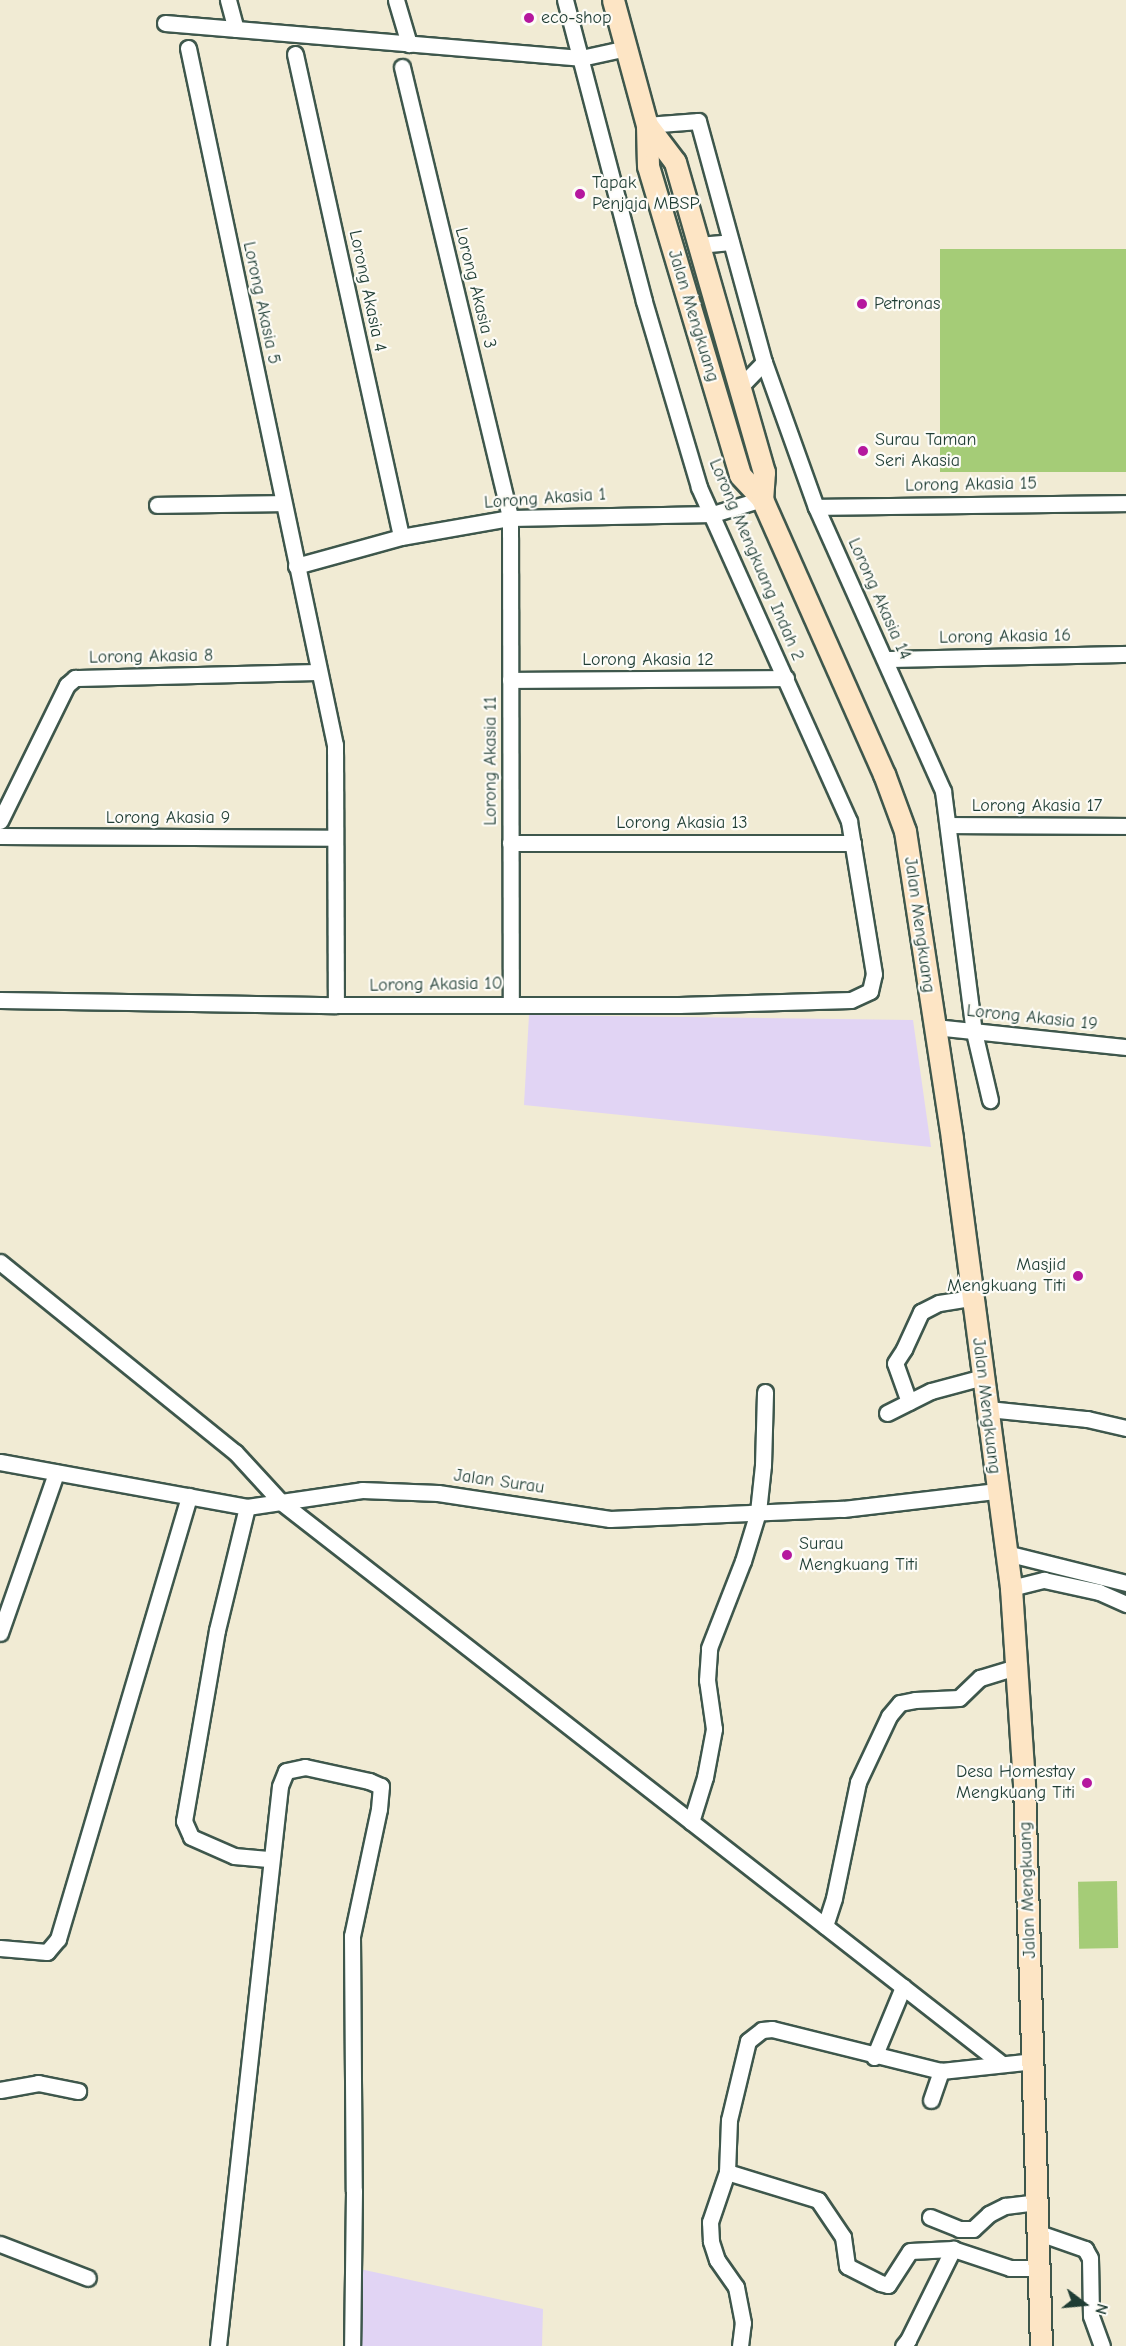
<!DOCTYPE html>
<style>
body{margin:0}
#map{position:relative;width:1126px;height:2346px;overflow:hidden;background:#f1ebd4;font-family:"Comic Neue",sans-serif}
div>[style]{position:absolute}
.built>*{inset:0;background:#e1d4f4}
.green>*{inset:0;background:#a5cc77;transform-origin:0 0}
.roads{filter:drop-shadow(2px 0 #3e574c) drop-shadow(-2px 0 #3e574c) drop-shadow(0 2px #3e574c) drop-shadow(0 -2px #3e574c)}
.minor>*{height:15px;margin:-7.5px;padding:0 7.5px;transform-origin:7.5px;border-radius:7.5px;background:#fff}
.secondary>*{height:21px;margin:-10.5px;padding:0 10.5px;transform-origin:10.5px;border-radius:10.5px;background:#fde5c5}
.dots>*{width:16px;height:16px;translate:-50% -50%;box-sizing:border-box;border:3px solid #fdfcf7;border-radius:50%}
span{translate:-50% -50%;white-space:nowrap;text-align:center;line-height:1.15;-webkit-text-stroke:4.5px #fdfcf7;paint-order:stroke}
.poi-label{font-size:18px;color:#1f3d34}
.left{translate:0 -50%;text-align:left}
.right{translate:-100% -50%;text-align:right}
.street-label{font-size:18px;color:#1f3d34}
.north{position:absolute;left:1054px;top:2274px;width:60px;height:60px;-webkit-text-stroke:4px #fdfcf7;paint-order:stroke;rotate:106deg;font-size:16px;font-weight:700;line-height:24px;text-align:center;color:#1f3d34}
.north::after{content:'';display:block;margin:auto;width:21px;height:27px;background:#1f3d34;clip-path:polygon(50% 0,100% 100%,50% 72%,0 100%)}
</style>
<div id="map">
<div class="built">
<i style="clip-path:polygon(529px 1015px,913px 1020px,931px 1147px,524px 1105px)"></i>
<i style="clip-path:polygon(360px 2269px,543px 2309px,542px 2346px,356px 2346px)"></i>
</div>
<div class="green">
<i style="left:1126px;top:249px;width:223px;height:186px;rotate:90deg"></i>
<i style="left:1117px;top:1881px;width:67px;height:39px;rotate:89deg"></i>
</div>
<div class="roads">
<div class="minor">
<i style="left:228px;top:0;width:30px;rotate:75deg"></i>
<i style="left:396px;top:0;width:46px;rotate:73.5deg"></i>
<i style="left:165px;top:23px;width:417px;rotate:4.8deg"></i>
<i style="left:581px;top:58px;width:47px;rotate:-12.3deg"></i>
<i style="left:188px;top:48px;width:712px;rotate:78.09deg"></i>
<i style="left:335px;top:745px;width:260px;rotate:89.8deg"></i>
<i style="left:295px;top:54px;width:494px;rotate:77.6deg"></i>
<i style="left:402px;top:67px;width:464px;rotate:76.5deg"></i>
<i style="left:510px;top:518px;width:486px;rotate:89.9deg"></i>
<i style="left:647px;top:125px;width:51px;rotate:-4.5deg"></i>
<i style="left:698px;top:121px;width:250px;rotate:74.7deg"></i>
<i style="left:764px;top:362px;width:154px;rotate:70.3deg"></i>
<i style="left:816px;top:507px;width:311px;rotate:65.9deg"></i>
<i style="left:943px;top:791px;width:243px;rotate:82.7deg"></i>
<i style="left:974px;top:1032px;width:70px;rotate:76.8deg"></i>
<i style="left:698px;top:245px;width:33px;rotate:-5deg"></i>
<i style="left:739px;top:388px;width:36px;rotate:-46deg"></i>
<i style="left:157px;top:505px;width:125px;rotate:-0.9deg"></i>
<i style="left:816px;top:507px;width:310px;rotate:-0.7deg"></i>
<i style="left:296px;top:566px;width:109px;rotate:-15.4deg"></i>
<i style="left:401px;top:537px;width:111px;rotate:-9.9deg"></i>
<i style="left:510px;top:518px;width:203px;rotate:-1.1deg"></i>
<i style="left:713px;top:514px;width:51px;rotate:-17deg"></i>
<i style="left:886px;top:659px;width:240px;rotate:-1.2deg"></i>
<i style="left:510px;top:680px;width:276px;rotate:-0.4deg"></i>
<i style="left:0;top:821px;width:152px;rotate:-63.8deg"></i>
<i style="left:67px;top:685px;width:11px;rotate:-41deg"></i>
<i style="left:75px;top:678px;width:244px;rotate:-1.4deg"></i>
<i style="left:948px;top:825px;width:178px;rotate:0.3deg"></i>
<i style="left:0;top:836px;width:335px;rotate:0.3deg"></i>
<i style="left:510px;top:843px;width:343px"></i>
<i style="left:0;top:1000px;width:336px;rotate:0.9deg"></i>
<i style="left:336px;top:1005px;width:343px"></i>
<i style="left:679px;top:1005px;width:172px;rotate:-1.7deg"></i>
<i style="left:851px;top:1000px;width:21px;rotate:-25deg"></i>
<i style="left:870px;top:991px;width:17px;rotate:-77deg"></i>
<i style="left:874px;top:974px;width:155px;rotate:-99.3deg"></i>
<i style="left:849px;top:821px;width:366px;rotate:-114.2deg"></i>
<i style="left:699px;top:487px;width:194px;rotate:-106.5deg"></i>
<i style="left:644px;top:301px;width:311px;rotate:-104.7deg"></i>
<i style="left:935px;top:1027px;width:192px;rotate:6deg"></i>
<i style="left:0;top:1262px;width:302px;rotate:39deg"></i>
<i style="left:235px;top:1452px;width:68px;rotate:47.4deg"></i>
<i style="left:281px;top:1502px;width:914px;rotate:37.94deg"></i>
<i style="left:909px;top:1402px;width:41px;rotate:-109.7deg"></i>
<i style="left:895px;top:1363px;width:17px;rotate:-57deg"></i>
<i style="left:904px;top:1349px;width:41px;rotate:-65.3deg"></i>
<i style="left:921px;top:1312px;width:20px;rotate:-27deg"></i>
<i style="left:939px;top:1303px;width:33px;rotate:-9deg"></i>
<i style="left:988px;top:1409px;width:100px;rotate:5.8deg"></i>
<i style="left:1087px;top:1419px;width:40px;rotate:13deg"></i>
<i style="left:887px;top:1413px;width:49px;rotate:-26.6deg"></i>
<i style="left:931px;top:1391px;width:54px;rotate:-15.1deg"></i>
<i style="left:0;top:1462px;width:251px;rotate:10.3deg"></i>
<i style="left:247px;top:1507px;width:116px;rotate:-8.4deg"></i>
<i style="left:362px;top:1490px;width:76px;rotate:2.3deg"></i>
<i style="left:438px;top:1493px;width:174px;rotate:8.6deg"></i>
<i style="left:610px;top:1519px;width:233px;rotate:-2.5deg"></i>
<i style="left:843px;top:1509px;width:155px;rotate:-6.7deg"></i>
<i style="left:247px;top:1507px;width:127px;rotate:103.7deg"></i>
<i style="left:217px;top:1630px;width:194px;rotate:99.8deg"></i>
<i style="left:184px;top:1821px;width:17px;rotate:66deg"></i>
<i style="left:191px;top:1837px;width:47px;rotate:23.8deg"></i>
<i style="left:234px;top:1856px;width:37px;rotate:5deg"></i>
<i style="left:1006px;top:1553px;width:124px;rotate:14deg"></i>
<i style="left:1011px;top:1588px;width:34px;rotate:-14deg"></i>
<i style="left:1044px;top:1580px;width:56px;rotate:12.3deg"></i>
<i style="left:1099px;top:1592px;width:30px;rotate:24deg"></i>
<i style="left:0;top:1633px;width:170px;rotate:-70.7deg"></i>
<i style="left:691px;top:1822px;width:47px;rotate:-72.7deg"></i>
<i style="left:705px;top:1777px;width:49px;rotate:-79.4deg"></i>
<i style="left:714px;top:1729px;width:49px;rotate:-98.1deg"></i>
<i style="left:707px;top:1680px;width:32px;rotate:-86deg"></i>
<i style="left:709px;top:1648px;width:93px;rotate:-68.7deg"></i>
<i style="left:743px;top:1561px;width:51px;rotate:-73deg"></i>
<i style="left:758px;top:1512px;width:47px;rotate:-83.9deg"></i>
<i style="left:763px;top:1465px;width:73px;rotate:-88.4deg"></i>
<i style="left:825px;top:1926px;width:29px;rotate:-72deg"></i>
<i style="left:834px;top:1898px;width:118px;rotate:-78.3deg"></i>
<i style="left:858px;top:1782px;width:73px;rotate:-64.8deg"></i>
<i style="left:889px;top:1716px;width:17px;rotate:-50deg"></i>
<i style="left:900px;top:1703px;width:15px;rotate:-11deg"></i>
<i style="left:915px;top:1700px;width:44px;rotate:-2.6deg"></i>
<i style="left:959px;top:1698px;width:29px;rotate:-44deg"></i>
<i style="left:980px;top:1678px;width:39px;rotate:-17deg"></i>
<i style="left:0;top:1948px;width:47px;rotate:4.9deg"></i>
<i style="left:47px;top:1952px;width:17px;rotate:-50deg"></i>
<i style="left:58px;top:1939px;width:462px;rotate:-73.5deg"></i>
<i style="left:874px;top:2057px;width:76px;rotate:-67.5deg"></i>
<i style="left:0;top:2090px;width:39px;rotate:-10deg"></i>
<i style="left:38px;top:2083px;width:41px;rotate:11.3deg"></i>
<i style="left:931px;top:2100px;width:31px;rotate:-71deg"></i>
<i style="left:727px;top:2172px;width:95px;rotate:17.1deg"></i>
<i style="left:818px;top:2200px;width:45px;rotate:56deg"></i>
<i style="left:843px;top:2237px;width:29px;rotate:82deg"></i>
<i style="left:847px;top:2266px;width:37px;rotate:27deg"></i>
<i style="left:880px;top:2283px;width:8px;rotate:14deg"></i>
<i style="left:888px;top:2285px;width:40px;rotate:-57.1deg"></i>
<i style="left:910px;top:2251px;width:43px;rotate:-2.7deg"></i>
<i style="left:953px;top:2249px;width:60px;rotate:18.4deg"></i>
<i style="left:1010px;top:2268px;width:29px"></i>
<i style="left:930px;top:2217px;width:31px;rotate:22deg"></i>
<i style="left:959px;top:2229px;width:14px"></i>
<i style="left:973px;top:2229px;width:22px;rotate:-43deg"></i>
<i style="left:989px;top:2214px;width:18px;rotate:-27deg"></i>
<i style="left:1005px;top:2206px;width:32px;rotate:-7deg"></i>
<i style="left:1039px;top:2233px;width:49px;rotate:19.2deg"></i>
<i style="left:1085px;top:2249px;width:10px;rotate:61deg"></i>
<i style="left:1090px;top:2258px;width:58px;rotate:89deg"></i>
<i style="left:1091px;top:2316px;width:32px;rotate:70deg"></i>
<i style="left:0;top:2244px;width:94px;rotate:21.1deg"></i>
<i style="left:218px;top:2346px;width:563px;rotate:-83.68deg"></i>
<i style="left:280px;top:1786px;width:16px;rotate:-68deg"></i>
<i style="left:286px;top:1771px;width:19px;rotate:-12deg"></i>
<i style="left:305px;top:1767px;width:66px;rotate:12.3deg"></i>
<i style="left:369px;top:1781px;width:13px;rotate:23deg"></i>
<i style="left:381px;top:1786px;width:23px;rotate:95deg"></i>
<i style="left:379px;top:1809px;width:130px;rotate:102deg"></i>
<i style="left:352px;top:1936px;width:255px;rotate:89.6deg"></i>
<i style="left:354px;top:2191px;width:155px;rotate:90.7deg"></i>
<i style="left:740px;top:2346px;width:23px;rotate:-83deg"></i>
<i style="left:743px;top:2323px;width:37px;rotate:-101deg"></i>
<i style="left:736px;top:2287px;width:33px;rotate:-125deg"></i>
<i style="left:717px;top:2260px;width:20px;rotate:-108deg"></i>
<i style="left:711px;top:2241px;width:19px;rotate:-93deg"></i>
<i style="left:710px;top:2222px;width:53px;rotate:-71.2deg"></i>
<i style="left:727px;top:2172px;width:52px;rotate:-87.8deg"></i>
<i style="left:729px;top:2120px;width:81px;rotate:-76.5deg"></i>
<i style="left:748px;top:2041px;width:18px;rotate:-38deg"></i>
<i style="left:762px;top:2030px;width:10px;rotate:-6deg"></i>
<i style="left:772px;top:2029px;width:174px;rotate:14deg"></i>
<i style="left:941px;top:2071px;width:94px;rotate:-6.1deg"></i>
<i style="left:903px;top:2346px;width:8px;rotate:-50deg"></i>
<i style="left:908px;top:2340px;width:102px;rotate:-63.7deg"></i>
</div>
<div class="secondary">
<i style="left:613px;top:0;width:130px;rotate:74.8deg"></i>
<i style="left:647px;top:125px;width:41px;rotate:88.6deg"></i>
<i style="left:648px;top:166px;width:322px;rotate:73.4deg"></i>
<i style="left:740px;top:475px;width:33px;rotate:47deg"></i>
<i style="left:762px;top:499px;width:301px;rotate:66.1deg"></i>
<i style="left:884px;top:774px;width:61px;rotate:69.8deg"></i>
<i style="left:905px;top:831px;width:312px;rotate:81.3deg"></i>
<i style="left:952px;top:1139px;width:453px;rotate:82.5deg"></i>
<i style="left:1011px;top:1588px;width:196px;rotate:86.2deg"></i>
<i style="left:1024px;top:1784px;width:562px;rotate:88.27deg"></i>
<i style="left:647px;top:125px;width:46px;rotate:52.9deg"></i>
<i style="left:675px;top:162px;width:323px;rotate:74deg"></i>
<i style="left:764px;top:472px;width:27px;rotate:94deg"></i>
</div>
</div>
<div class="dots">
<i style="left:529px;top:18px;background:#b5179e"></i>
<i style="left:580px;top:194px;background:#b5179e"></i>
<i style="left:862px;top:304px;background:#b5179e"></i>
<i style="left:863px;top:451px;background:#b5179e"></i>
<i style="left:1078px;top:1276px;background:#b5179e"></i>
<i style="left:787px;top:1555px;background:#b5179e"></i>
<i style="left:1087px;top:1783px;background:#b5179e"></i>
</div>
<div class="poi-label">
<span class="left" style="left:541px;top:18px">eco-shop</span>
<span class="left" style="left:592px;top:194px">Tapak<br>Penjaja MBSP</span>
<span class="left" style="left:874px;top:304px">Petronas</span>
<span class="left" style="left:875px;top:451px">Surau Taman<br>Seri Akasia</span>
<span class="right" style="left:1066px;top:1276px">Masjid<br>Mengkuang Titi</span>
<span class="left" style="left:799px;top:1555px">Surau<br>Mengkuang Titi</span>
<span class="right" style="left:1075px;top:1783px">Desa Homestay<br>Mengkuang Titi</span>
</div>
<div class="street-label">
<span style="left:475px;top:288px;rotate:76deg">Lorong Akasia 3</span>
<span style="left:367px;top:291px;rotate:78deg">Lorong Akasia 4</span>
<span style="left:261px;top:303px;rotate:78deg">Lorong Akasia 5</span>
<span style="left:693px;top:316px;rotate:73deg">Jalan Mengkuang</span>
<span style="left:971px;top:485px;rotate:-1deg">Lorong Akasia 15</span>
<span style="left:545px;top:499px;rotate:-4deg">Lorong Akasia 1</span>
<span style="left:756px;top:560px;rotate:67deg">Lorong Mengkuang Indah 2</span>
<span style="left:879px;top:599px;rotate:66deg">Lorong Akasia 14</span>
<span style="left:1005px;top:637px;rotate:-1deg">Lorong Akasia 16</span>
<span style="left:151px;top:657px;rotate:-1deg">Lorong Akasia 8</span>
<span style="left:648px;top:660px">Lorong Akasia 12</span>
<span style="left:491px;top:761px;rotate:-90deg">Lorong Akasia 11</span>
<span style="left:1037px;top:806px">Lorong Akasia 17</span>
<span style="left:168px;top:818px">Lorong Akasia 9</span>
<span style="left:682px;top:823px">Lorong Akasia 13</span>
<span style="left:919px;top:925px;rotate:82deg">Jalan Mengkuang</span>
<span style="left:436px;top:985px;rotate:-1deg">Lorong Akasia 10</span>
<span style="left:1032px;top:1018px;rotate:6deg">Lorong Akasia 19</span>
<span style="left:986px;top:1406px;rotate:83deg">Jalan Mengkuang</span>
<span style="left:499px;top:1482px;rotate:8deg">Jalan Surau</span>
<span style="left:1028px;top:1890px;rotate:-92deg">Jalan Mengkuang</span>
</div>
<div class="north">N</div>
</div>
